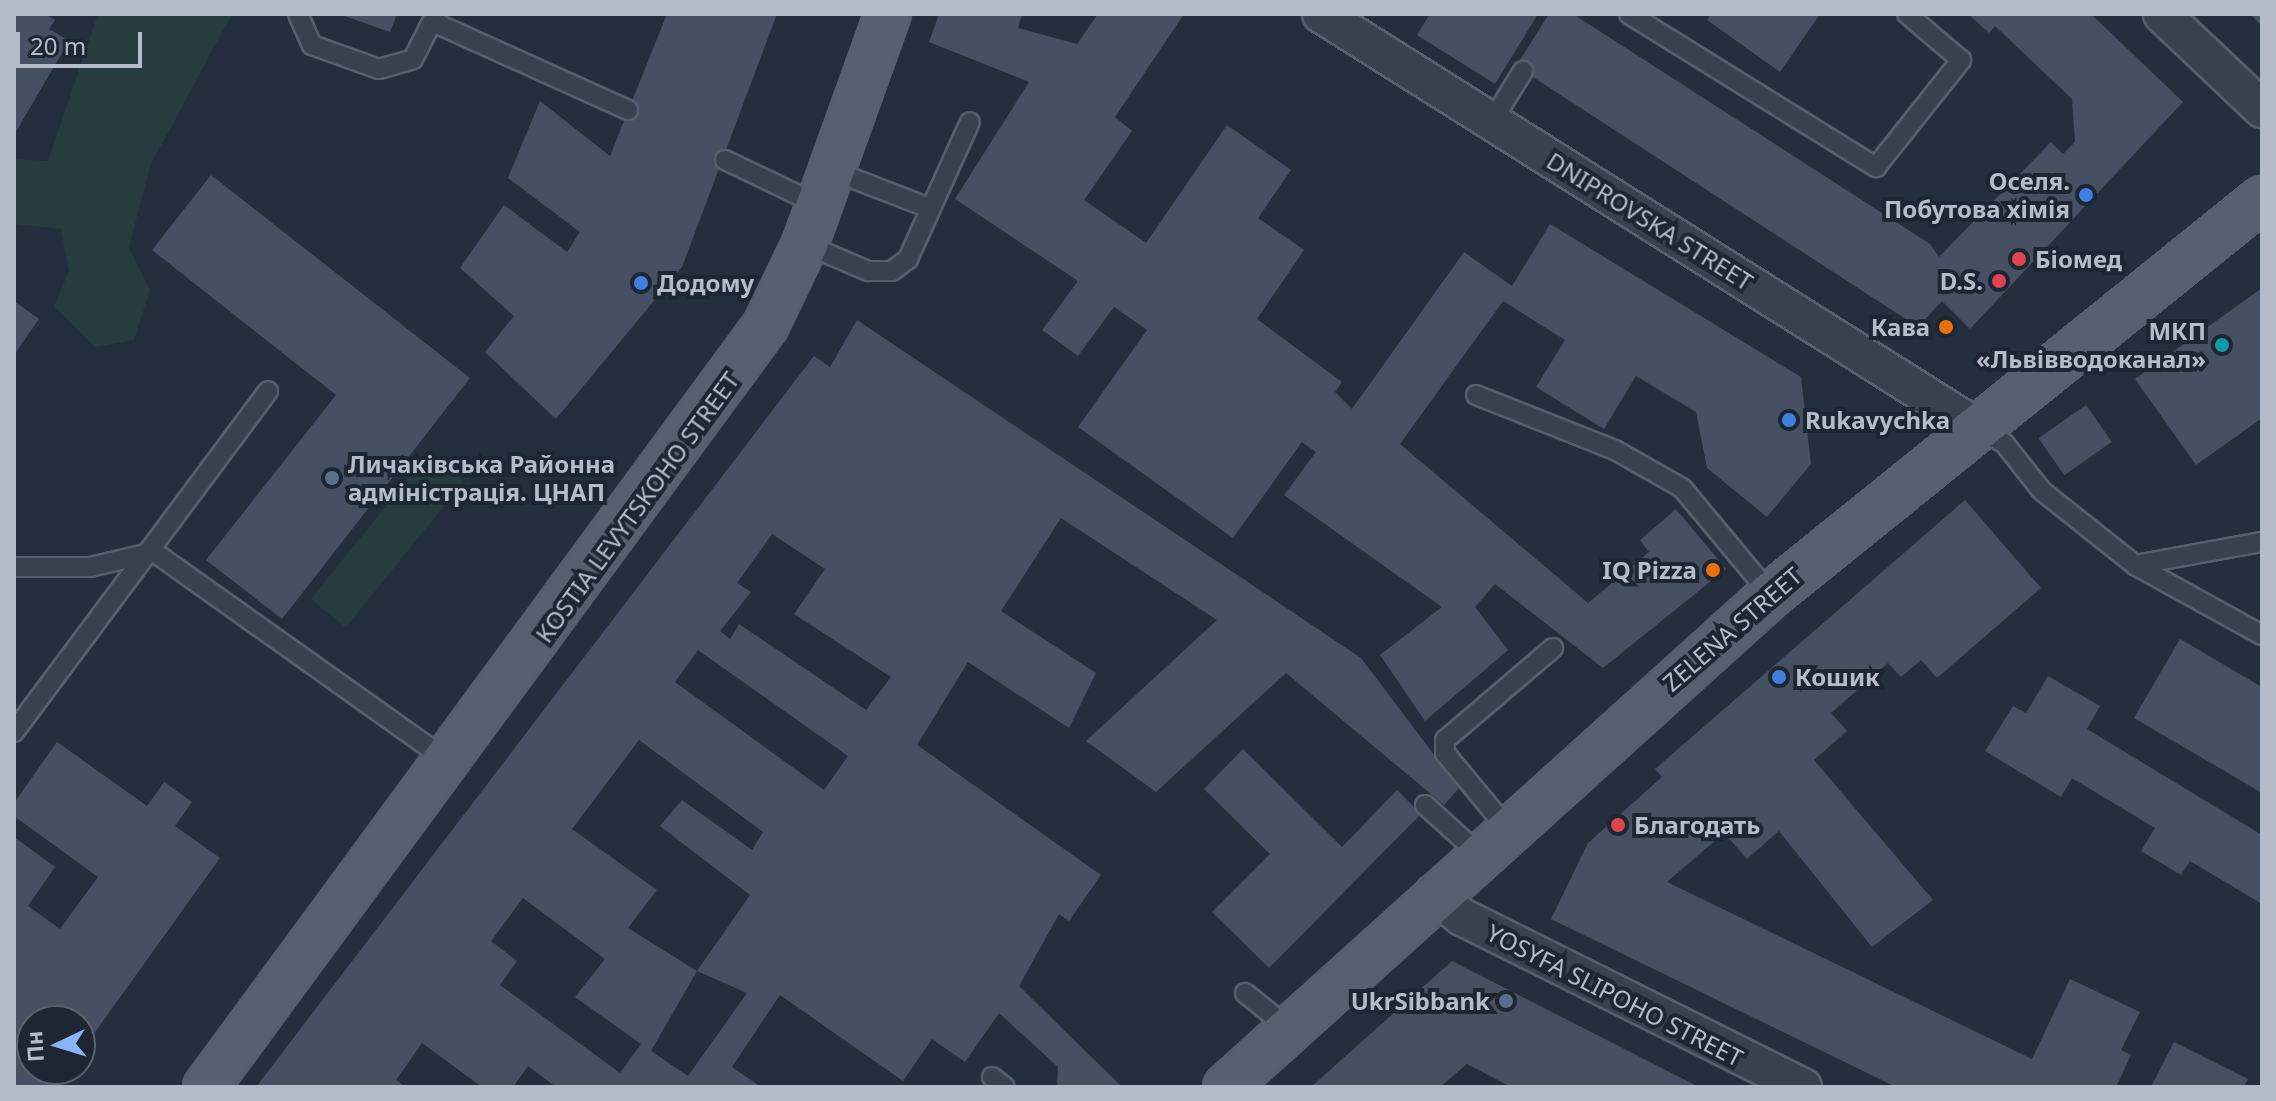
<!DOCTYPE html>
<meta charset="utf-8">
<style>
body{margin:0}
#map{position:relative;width:2276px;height:1101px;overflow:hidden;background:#242f3e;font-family:"Noto Sans",sans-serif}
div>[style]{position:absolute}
.green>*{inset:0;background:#263c3f;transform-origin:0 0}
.building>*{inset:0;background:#455162;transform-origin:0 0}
.roads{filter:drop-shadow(2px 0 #565f6c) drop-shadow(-2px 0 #565f6c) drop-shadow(0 2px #565f6c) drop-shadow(0 -2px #565f6c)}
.service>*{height:18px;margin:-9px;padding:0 9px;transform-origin:9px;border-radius:9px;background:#38414e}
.minor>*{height:36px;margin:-18px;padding:0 18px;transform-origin:18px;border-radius:18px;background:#38414e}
.primary>*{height:44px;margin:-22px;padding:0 22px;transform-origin:22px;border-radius:22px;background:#56606e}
.dots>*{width:22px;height:22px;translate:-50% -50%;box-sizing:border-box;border:4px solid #1d2633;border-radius:50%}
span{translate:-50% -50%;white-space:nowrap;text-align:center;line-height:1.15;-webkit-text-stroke:8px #1d2633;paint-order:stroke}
.poi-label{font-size:24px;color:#b4bcc9;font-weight:700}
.right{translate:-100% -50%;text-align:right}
.left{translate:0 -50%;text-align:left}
.street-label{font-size:24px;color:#b4bcc9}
.frame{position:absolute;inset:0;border:16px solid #b4bcc9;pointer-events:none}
.north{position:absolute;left:16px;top:1005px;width:80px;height:80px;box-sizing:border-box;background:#1d2633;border:2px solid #59626f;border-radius:50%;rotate:266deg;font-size:22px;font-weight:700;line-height:32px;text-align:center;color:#b4bcc9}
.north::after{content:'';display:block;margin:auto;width:28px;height:36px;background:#8ab4f8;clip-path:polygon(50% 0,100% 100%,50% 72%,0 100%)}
.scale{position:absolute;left:16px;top:32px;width:126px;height:36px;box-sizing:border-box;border:4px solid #b4bcc9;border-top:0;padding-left:10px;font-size:24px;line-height:28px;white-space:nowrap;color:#b4bcc9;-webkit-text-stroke:6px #1d2633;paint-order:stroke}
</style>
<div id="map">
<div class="green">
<i style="clip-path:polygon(98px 14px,232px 14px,150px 166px,129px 247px,150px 290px,134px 340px,95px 347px,54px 306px,69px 271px,61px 229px,14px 224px,14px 159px,48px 161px)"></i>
<i style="left:429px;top:453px;width:45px;height:188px;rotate:39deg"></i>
</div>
<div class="building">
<i style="clip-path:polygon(14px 14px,45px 14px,55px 20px,49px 29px,69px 41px,14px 135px)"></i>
<i style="clip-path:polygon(339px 14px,397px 14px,390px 32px)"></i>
<i style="clip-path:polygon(667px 14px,777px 14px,682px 267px,556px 419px,485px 352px,514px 316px,460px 268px,504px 205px,567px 252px,580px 232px,508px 178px,540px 101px,610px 156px)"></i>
<i style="clip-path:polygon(939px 14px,1022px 14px,1018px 28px,1077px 44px,1098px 14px,1184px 14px,1115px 117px,1132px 131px,1084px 200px,1146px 243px,1227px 125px,1291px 170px,1258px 218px,1304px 250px,1257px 319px,1342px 382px,1335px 392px,1352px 409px,1464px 252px,1512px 286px,1550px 224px,1801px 377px,1811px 464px,1767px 517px,1707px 468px,1696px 412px,1636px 376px,1604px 429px,1536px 387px,1565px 340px,1503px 301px,1400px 444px,1588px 603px,1649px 552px,1640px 540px,1676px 509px,1726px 569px,1603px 668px,1495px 584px,1475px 607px,1508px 650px,1425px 721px,1380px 655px,1442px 607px,1284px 495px,1316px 452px,1302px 442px,1233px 538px,1078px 427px,1147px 330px,1114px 307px,1078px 356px,1042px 330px,1078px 281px,955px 199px,1029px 82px,929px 42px)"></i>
<i style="clip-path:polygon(1430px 14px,1538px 14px,1495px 84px,1417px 35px)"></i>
<i style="clip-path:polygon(1549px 14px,1573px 14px,1930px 244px,1939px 257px,2051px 142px,2063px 154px,2075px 142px,2072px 99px,1995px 26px,1989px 33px,1968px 14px,2091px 14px,2183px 102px,1970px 329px,1942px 301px,1918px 327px,1516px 66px)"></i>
<i style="clip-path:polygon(1711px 14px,1820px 14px,1780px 72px,1707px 20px)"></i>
<i style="clip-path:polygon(2250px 14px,2262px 14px,2262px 26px)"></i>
<i style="clip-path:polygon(211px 175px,470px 378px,282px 619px,206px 560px,336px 395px,152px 250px)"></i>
<i style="clip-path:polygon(2262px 288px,2262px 418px,2196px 465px,2135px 379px)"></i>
<i style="clip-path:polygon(14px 301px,39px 319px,14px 355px)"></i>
<i style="clip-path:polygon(evenodd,857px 320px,1361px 658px,1459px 788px,1444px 805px,1286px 673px,1156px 792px,1086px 741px,1217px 620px,1061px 518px,1001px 611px,1096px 673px,1069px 728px,968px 662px,917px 745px,1101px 875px,1069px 921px,1059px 914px,1019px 986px,1122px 1087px,1057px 1087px,1058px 1067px,999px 1013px,965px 1062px,932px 1039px,903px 1081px,780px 995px,732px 1067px,761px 1087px,556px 1087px,528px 1066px,513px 1087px,482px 1087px,422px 1043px,396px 1080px,406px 1087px,256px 1087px,814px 356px,830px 367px,857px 320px,772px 534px,825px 569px,794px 614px,891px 677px,866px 710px,739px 624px,730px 639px,720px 631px,751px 592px,737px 583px,772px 534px,857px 320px,698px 650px,848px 756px,824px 790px,675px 682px,698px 650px,857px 320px,639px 740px,763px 832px,752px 850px,682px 800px,660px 826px,750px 895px,697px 971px,747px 993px,688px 1076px,651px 1051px,697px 971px,628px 928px,657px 890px,572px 829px,639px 740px,857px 320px,523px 898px,605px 959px,575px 997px,641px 1044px,620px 1073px,500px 985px,517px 961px,491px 941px,523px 898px)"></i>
<i style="left:2086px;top:405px;width:45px;height:58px;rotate:55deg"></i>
<i style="clip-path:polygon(1965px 500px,2041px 588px,1937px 678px,1921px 660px,1901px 677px,1888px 663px,1831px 713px,1847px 731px,1814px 760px,1933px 900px,1872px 947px,1779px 831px,1747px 859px,1724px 833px,1667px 882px,2032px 1059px,2070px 979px,2140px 1012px,2121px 1050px,2131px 1055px,2116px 1087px,1896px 1087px,1551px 919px,1588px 843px,1662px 777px,1655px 769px)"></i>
<i style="clip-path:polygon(2180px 639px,2262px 687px,2262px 793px,2134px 718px)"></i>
<i style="clip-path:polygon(2048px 676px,2100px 706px,2087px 729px,2262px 835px,2262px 904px,2190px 861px,2181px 875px,2141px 851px,2155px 828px,2072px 778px,2061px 797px,1985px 751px,2013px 706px,2026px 713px)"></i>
<i style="clip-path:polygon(57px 742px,147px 806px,164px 782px,192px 802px,175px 826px,220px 858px,80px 1053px,80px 1021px,32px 1021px,32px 1069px,68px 1069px,55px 1087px,14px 1087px,14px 837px,55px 867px,28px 906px,60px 929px,98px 877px,14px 816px,14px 803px)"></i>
<i style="clip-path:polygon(1243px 749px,1342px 847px,1397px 790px,1421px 814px,1269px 968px,1212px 912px,1270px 854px,1204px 789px)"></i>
<i style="clip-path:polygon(1452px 961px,1542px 1007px,1699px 1087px,1511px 1087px,1467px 1064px,1440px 1087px,1311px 1087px)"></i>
<i style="clip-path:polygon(2174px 1042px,2248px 1079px,2244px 1087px,2151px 1087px)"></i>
</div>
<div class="roads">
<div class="service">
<i style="left:298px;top:14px;width:34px;rotate:66deg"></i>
<i style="left:312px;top:45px;width:71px;rotate:19.7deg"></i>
<i style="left:379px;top:69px;width:35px;rotate:-16deg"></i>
<i style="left:413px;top:59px;width:51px;rotate:-62.9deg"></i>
<i style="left:1629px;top:14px;width:291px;rotate:31.8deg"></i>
<i style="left:1876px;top:167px;width:137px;rotate:-51.5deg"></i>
<i style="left:1961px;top:60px;width:71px;rotate:-139.6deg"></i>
<i style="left:433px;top:22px;width:214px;rotate:24.3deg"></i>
<i style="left:1492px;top:121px;width:59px;rotate:-58.2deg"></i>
<i style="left:725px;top:160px;width:104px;rotate:25.6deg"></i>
<i style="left:831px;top:170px;width:103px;rotate:21.1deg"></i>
<i style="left:805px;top:244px;width:69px;rotate:23.2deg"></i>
<i style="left:868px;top:271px;width:24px"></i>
<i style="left:892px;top:271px;width:20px;rotate:-37deg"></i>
<i style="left:908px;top:259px;width:150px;rotate:-65.7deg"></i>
<i style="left:1476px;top:395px;width:149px;rotate:21.6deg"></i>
<i style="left:1615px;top:450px;width:77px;rotate:29.6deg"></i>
<i style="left:1682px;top:488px;width:139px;rotate:50.2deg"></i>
<i style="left:1978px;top:428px;width:30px;rotate:30deg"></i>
<i style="left:2004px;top:443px;width:61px;rotate:51.6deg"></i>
<i style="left:2042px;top:491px;width:119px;rotate:38.5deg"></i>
<i style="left:2135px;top:565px;width:145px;rotate:28.9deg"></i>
<i style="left:2135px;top:565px;width:129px;rotate:-10.3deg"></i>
<i style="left:14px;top:567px;width:76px"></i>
<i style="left:90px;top:567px;width:66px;rotate:-13.2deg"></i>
<i style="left:154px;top:552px;width:361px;rotate:35.4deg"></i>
<i style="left:14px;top:732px;width:425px;rotate:-53.3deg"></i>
<i style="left:1425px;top:805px;width:72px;rotate:42.2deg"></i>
<i style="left:1506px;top:827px;width:96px;rotate:-129.5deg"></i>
<i style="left:1445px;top:753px;width:13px;rotate:-90deg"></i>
<i style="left:1445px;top:740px;width:142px;rotate:-40.4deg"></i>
<i style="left:1245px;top:993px;width:58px;rotate:38.7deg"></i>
<i style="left:992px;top:1077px;width:16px;rotate:38deg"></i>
</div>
<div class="minor">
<i style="left:1321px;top:14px;width:777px;rotate:32.22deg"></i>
<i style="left:2162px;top:14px;width:138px;rotate:43.5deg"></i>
<i style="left:1434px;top:893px;width:37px;rotate:41deg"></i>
<i style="left:1462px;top:917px;width:381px;rotate:26.5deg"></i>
</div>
<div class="primary">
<i style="left:206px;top:1087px;width:946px;rotate:-53.69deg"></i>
<i style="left:766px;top:325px;width:90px;rotate:-64.3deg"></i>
<i style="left:805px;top:244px;width:245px;rotate:-70.2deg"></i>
<i style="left:1226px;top:1087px;width:734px;rotate:-42.07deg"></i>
<i style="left:1771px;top:595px;width:631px;rotate:-38.89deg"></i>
</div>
</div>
<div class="dots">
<i style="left:2086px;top:195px;background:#3f7fe0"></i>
<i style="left:2019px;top:259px;background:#e0444e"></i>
<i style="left:1999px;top:281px;background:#e0444e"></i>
<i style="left:641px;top:283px;background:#3f7fe0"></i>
<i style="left:1946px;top:327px;background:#e8710a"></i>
<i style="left:2222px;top:345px;background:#0f9aa8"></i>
<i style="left:1789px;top:420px;background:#3f7fe0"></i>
<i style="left:332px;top:478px;background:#5c6f8a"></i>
<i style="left:1713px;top:570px;background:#e8710a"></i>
<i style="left:1779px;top:677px;background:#3f7fe0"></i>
<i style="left:1618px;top:825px;background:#e0444e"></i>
<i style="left:1506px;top:1001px;background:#5c6f8a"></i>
</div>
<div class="poi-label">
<span class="right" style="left:2070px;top:195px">Оселя.<br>Побутова хімія</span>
<span class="left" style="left:2035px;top:259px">Біомед</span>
<span class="right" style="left:1983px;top:281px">D.S.</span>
<span class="left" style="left:657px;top:283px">Додому</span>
<span class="right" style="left:1930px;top:327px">Кава</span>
<span class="right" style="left:2206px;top:345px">МКП<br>«Львівводоканал»</span>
<span class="left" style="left:1805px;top:420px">Rukavychka</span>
<span class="left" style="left:348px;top:478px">Личаківська Районна<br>адміністрація. ЦНАП</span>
<span class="right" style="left:1697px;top:570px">IQ Pizza</span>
<span class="left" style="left:1795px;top:677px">Кошик</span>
<span class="left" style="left:1634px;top:825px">Благодать</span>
<span class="right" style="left:1490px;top:1001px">UkrSibbank</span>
</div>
<div class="street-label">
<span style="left:1650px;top:221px;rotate:32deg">DNIPROVSKA STREET</span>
<span style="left:637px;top:507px;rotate:-54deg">KOSTIA LEVYTSKOHO STREET</span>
<span style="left:1732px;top:629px;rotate:-41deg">ZELENA STREET</span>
<span style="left:1615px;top:995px;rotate:27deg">YOSYFA SLIPOHO STREET</span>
</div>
<div class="frame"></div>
<div class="north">Пн</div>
<div class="scale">20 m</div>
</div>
